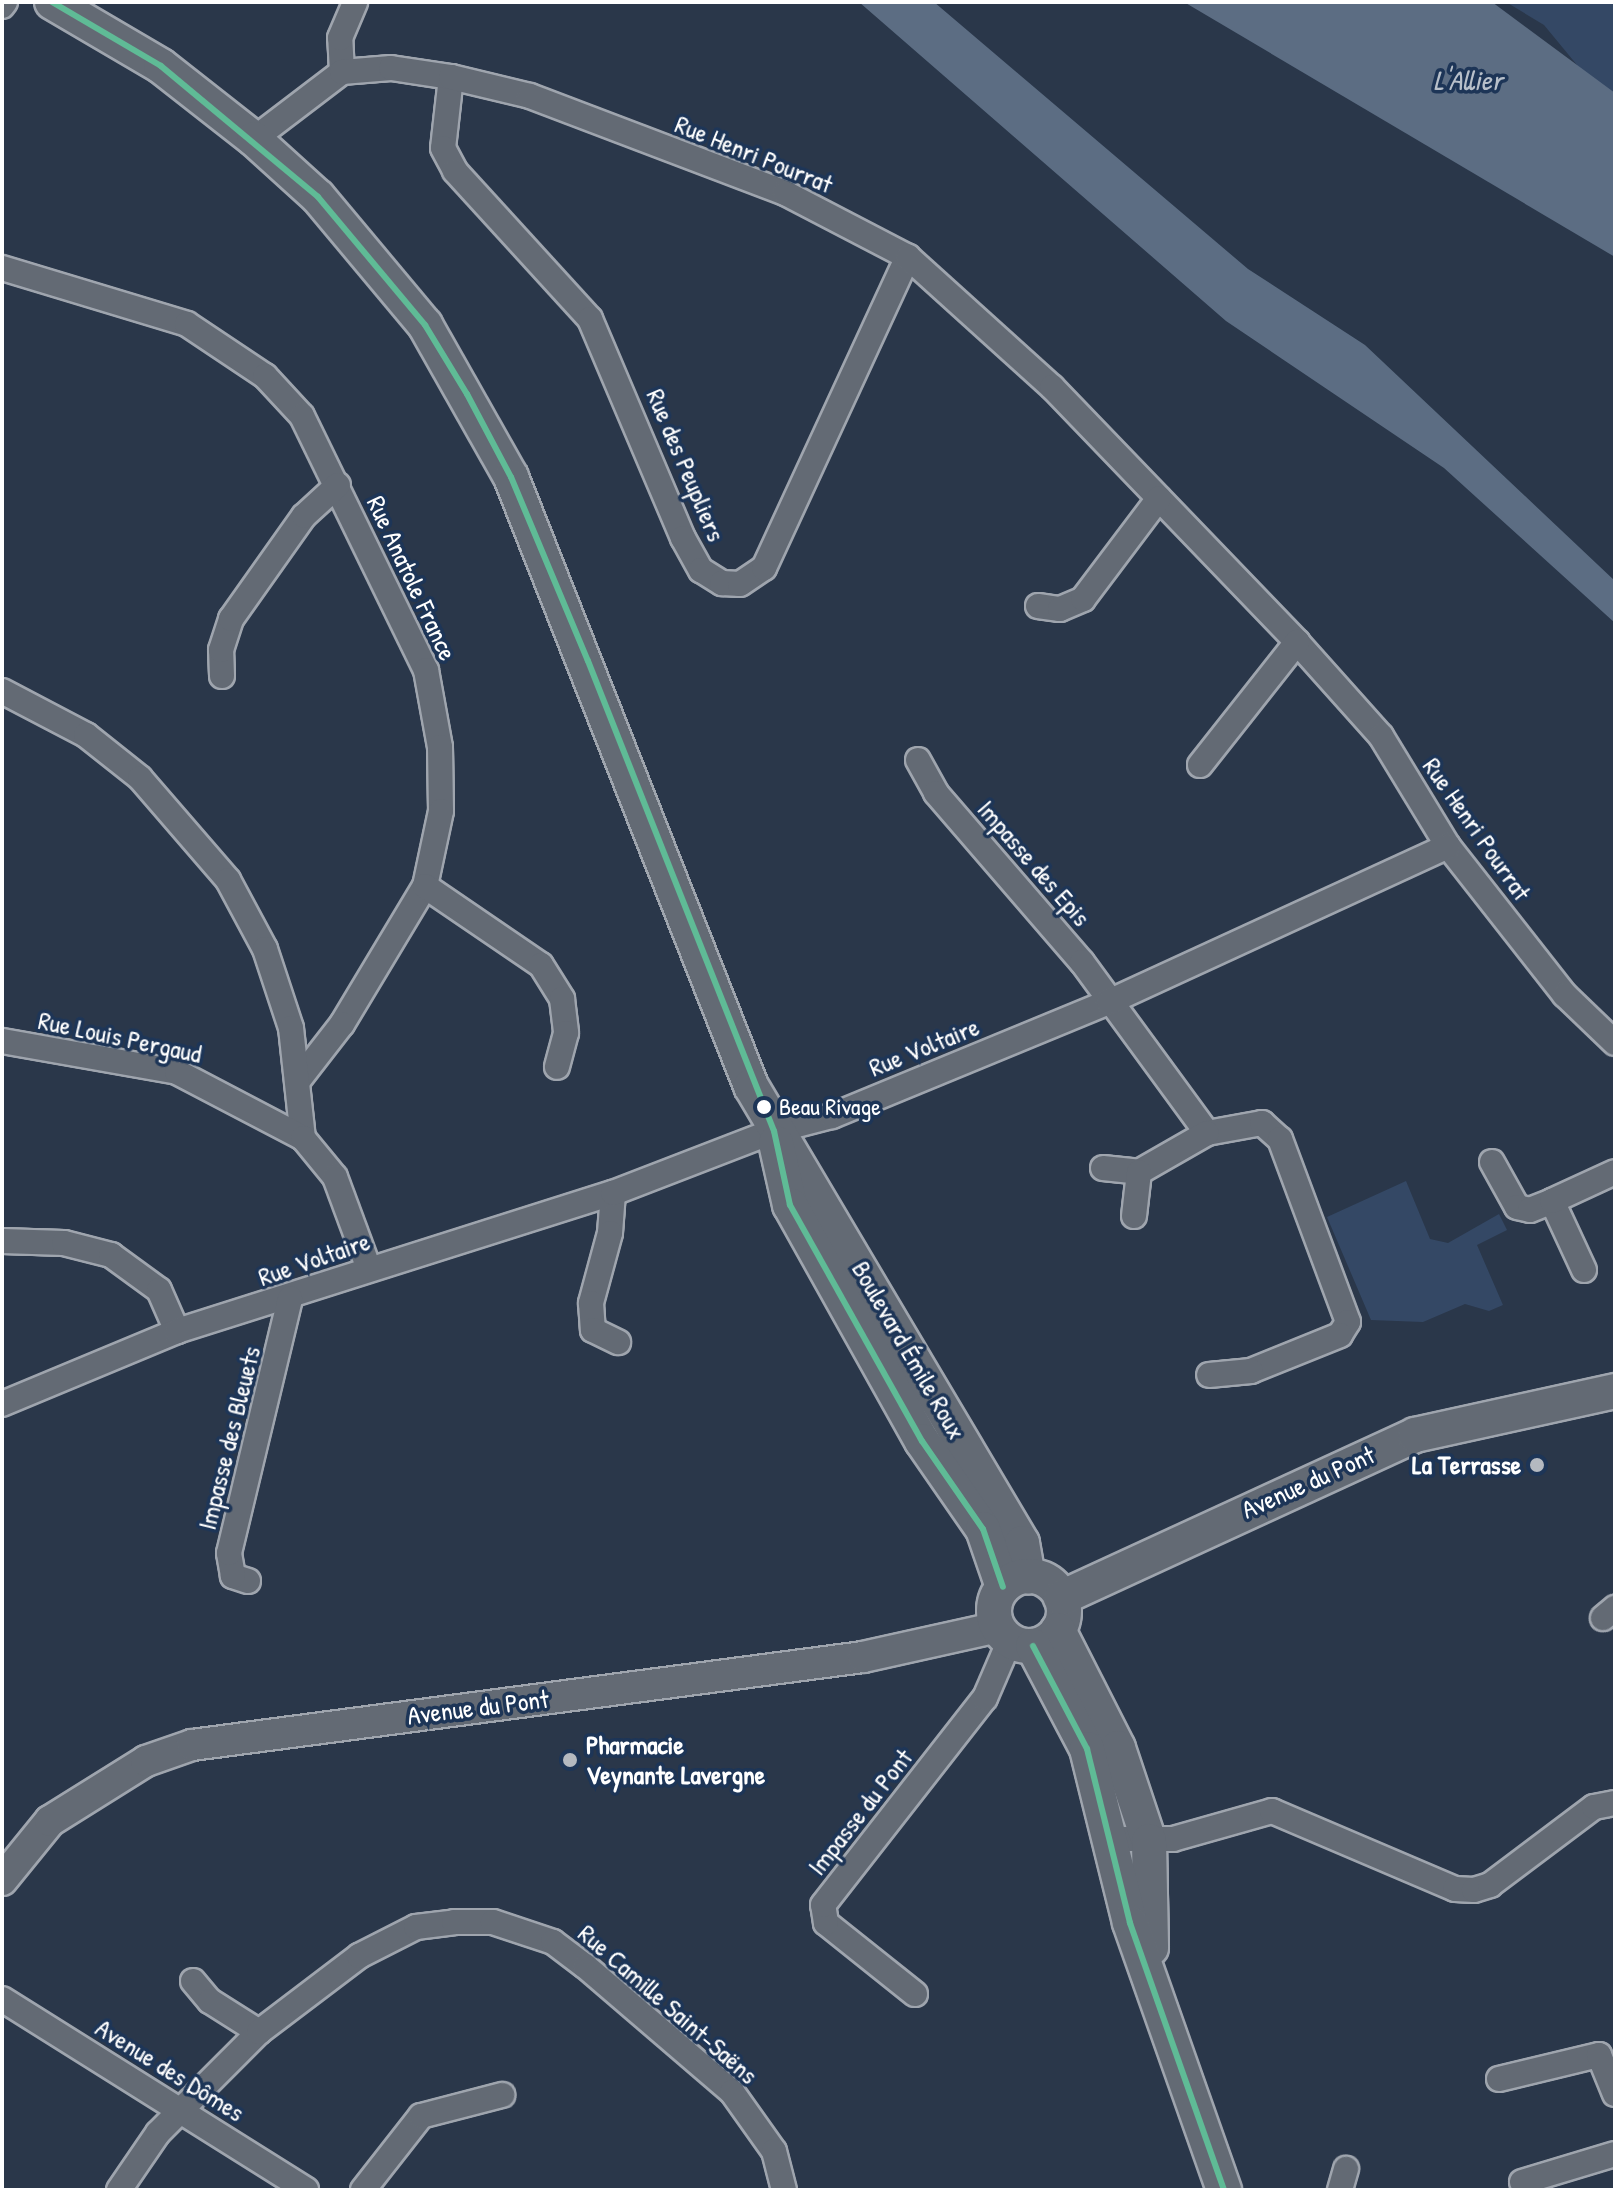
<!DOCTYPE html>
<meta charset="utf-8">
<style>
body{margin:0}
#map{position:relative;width:1617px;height:2192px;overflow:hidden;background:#2a374a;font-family:"Patrick Hand",sans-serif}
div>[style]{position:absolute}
.green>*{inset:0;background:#344865}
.water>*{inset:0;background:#5c6d83}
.roads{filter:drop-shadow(2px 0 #9fa5ae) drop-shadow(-2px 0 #9fa5ae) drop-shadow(0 2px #9fa5ae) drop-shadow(0 -2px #9fa5ae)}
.minor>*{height:24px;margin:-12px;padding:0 12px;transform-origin:12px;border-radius:12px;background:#636a74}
.tertiary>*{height:30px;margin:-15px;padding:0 15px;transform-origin:15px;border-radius:15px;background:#636a74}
.secondary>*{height:34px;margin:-17px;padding:0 17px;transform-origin:17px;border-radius:17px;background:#636a74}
.secondary>.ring{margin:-17px;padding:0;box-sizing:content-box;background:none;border:34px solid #636a74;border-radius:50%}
.bus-1>*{height:6px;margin:-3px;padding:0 3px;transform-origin:3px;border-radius:3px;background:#5fbb96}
.dots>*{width:22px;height:22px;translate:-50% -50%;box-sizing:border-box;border:4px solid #1d3557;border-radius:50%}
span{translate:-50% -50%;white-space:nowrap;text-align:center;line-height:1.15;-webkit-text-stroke:7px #1d3557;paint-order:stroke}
.bus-label{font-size:24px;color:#fff}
.left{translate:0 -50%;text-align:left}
.street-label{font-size:26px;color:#fff}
.poi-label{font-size:26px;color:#fff;font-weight:700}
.right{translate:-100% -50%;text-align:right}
.water-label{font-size:28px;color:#b8c0ca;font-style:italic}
.frame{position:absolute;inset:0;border:4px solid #fff;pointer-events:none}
</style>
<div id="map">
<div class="green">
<i style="clip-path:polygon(1506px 2px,1615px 2px,1615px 111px,1544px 25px)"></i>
<i style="clip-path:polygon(1406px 1181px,1430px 1239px,1448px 1243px,1499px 1214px,1507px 1230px,1477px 1245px,1503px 1305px,1489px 1311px,1465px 1304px,1423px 1322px,1371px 1320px,1327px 1217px)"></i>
</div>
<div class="water">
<i style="clip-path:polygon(859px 2px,934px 2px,1248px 269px,1365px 345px,1615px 581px,1615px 623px,1444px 468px,1226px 321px)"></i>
<i style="clip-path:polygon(1184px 2px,1492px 2px,1615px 93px,1615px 257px)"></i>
</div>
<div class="roads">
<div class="minor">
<i style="left:2px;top:6px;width:5px;rotate:-53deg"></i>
<i style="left:342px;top:72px;width:34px;rotate:-93deg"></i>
<i style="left:340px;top:38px;width:39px;rotate:-67deg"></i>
<i style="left:451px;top:77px;width:71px;rotate:96.4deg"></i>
<i style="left:443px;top:148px;width:26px;rotate:62deg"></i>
<i style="left:455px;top:171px;width:200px;rotate:47.6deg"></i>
<i style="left:590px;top:319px;width:238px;rotate:67deg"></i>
<i style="left:683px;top:538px;width:37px;rotate:61deg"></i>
<i style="left:701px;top:570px;width:25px;rotate:32deg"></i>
<i style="left:722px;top:583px;width:18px;rotate:3deg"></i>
<i style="left:740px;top:584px;width:29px;rotate:-34deg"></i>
<i style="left:764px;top:568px;width:343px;rotate:-65.2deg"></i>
<i style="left:254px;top:139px;width:111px;rotate:-37.3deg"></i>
<i style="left:342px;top:72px;width:49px;rotate:-4.7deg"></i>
<i style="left:391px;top:68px;width:61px;rotate:8.5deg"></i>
<i style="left:451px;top:77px;width:81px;rotate:13.5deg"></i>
<i style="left:530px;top:96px;width:273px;rotate:20.8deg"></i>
<i style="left:785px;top:193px;width:139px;rotate:27.5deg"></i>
<i style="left:908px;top:257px;width:194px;rotate:42.1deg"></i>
<i style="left:1052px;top:387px;width:354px;rotate:46.1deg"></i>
<i style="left:1297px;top:642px;width:126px;rotate:48.2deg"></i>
<i style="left:1381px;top:736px;width:129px;rotate:58.7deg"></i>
<i style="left:1448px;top:846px;width:189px;rotate:51.9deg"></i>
<i style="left:1565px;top:995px;width:69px;rotate:43.8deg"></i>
<i style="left:2px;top:268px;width:193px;rotate:16.8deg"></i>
<i style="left:187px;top:324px;width:94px;rotate:33.7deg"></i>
<i style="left:265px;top:376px;width:54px;rotate:47.2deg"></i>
<i style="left:302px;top:416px;width:283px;rotate:64deg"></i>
<i style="left:426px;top:670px;width:78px;rotate:79.7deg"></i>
<i style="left:440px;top:747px;width:64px;rotate:89.1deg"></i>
<i style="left:441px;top:811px;width:77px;rotate:102deg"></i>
<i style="left:425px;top:886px;width:161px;rotate:121deg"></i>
<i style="left:342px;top:1024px;width:73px;rotate:127.8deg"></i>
<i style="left:1038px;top:606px;width:22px;rotate:8deg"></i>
<i style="left:1060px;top:609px;width:25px;rotate:-23deg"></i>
<i style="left:1083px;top:599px;width:126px;rotate:-53deg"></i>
<i style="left:222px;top:676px;width:26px;rotate:-92deg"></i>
<i style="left:221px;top:650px;width:33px;rotate:-72deg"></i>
<i style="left:231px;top:619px;width:126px;rotate:-54.7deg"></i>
<i style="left:304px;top:516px;width:46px;rotate:-42.4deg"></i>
<i style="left:2px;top:691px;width:95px;rotate:27.6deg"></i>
<i style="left:86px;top:735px;width:69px;rotate:38.5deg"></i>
<i style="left:140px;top:778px;width:135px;rotate:49.2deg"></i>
<i style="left:228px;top:880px;width:78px;rotate:61.8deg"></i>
<i style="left:265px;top:949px;width:83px;rotate:71.8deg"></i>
<i style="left:291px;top:1028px;width:111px;rotate:83.8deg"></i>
<i style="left:918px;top:760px;width:38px;rotate:61deg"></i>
<i style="left:936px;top:793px;width:223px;rotate:49.2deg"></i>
<i style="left:1082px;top:962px;width:212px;rotate:53.8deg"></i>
<i style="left:1207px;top:1133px;width:56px;rotate:-10.3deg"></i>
<i style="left:1262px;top:1123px;width:24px;rotate:42deg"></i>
<i style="left:1280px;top:1139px;width:195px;rotate:69.6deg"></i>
<i style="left:1348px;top:1322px;width:15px;rotate:122deg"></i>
<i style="left:1340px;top:1335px;width:96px;rotate:158deg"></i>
<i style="left:1251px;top:1371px;width:42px;rotate:174.6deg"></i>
<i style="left:1200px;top:765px;width:157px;rotate:-51.7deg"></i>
<i style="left:425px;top:886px;width:140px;rotate:34.3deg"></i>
<i style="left:541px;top:965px;width:40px;rotate:58deg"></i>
<i style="left:562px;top:999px;width:34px;rotate:83deg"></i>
<i style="left:566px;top:1033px;width:35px;rotate:105deg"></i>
<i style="left:2px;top:1041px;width:178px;rotate:10deg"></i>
<i style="left:177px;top:1072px;width:142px;rotate:27.6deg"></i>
<i style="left:303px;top:1138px;width:50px;rotate:50.6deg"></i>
<i style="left:335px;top:1177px;width:98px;rotate:69.7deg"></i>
<i style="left:1492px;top:1162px;width:51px;rotate:60.9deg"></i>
<i style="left:1517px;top:1207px;width:13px;rotate:13deg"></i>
<i style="left:1530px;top:1210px;width:24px;rotate:-22deg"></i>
<i style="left:1103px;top:1168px;width:36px;rotate:6deg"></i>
<i style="left:1139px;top:1172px;width:78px;rotate:-29.8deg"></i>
<i style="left:613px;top:1193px;width:40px;rotate:94.3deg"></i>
<i style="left:610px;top:1233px;width:73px;rotate:105.2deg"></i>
<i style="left:591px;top:1303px;width:27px;rotate:86deg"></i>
<i style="left:593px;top:1330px;width:28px;rotate:26deg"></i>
<i style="left:1134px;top:1216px;width:44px;rotate:-83.5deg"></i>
<i style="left:2px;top:1241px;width:62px;rotate:1.8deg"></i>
<i style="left:64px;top:1243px;width:49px;rotate:14.3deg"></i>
<i style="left:111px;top:1255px;width:59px;rotate:36.1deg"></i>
<i style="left:159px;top:1290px;width:45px;rotate:66.3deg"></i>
<i style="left:1584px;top:1270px;width:76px;rotate:-114.9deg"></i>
<i style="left:1552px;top:1201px;width:69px;rotate:-24.7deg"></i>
<i style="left:2px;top:1404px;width:190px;rotate:-22.6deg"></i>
<i style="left:177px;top:1331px;width:457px;rotate:-17.6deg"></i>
<i style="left:613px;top:1193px;width:173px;rotate:-21.1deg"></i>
<i style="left:774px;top:1131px;width:60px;rotate:-14.5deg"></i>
<i style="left:832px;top:1116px;width:300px;rotate:-22.4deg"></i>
<i style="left:1109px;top:1002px;width:373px;rotate:-24.7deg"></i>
<i style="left:248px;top:1581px;width:16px;rotate:-162deg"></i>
<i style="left:233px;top:1576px;width:23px;rotate:-100deg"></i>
<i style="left:229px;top:1553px;width:262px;rotate:-76.5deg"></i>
<i style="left:1603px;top:1618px;width:16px;rotate:-40deg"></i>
<i style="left:1111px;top:1839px;width:62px"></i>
<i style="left:1173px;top:1839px;width:103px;rotate:-15.8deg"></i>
<i style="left:1272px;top:1811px;width:199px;rotate:23.1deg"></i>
<i style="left:1455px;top:1889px;width:19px;rotate:3deg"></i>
<i style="left:1474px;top:1890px;width:17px;rotate:-17deg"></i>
<i style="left:1490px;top:1885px;width:130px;rotate:-36.9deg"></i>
<i style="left:1594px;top:1807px;width:21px;rotate:-11deg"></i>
<i style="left:193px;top:1981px;width:26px;rotate:50deg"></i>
<i style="left:210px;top:2001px;width:58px;rotate:32.3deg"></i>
<i style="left:915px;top:1994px;width:114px;rotate:-141.4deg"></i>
<i style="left:826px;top:1923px;width:18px;rotate:-99deg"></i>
<i style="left:823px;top:1905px;width:263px;rotate:-52deg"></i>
<i style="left:985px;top:1698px;width:63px;rotate:-66.7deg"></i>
<i style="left:2px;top:1999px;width:359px;rotate:32.1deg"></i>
<i style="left:1499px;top:2079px;width:103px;rotate:-13.5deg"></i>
<i style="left:1599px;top:2055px;width:42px;rotate:67.7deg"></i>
<i style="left:1522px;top:2182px;width:97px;rotate:-16.8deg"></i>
<i style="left:119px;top:2190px;width:69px;rotate:-55.6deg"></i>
<i style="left:158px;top:2133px;width:143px;rotate:-45deg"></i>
<i style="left:259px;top:2032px;width:126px;rotate:-37.2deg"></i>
<i style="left:359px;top:1956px;width:64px;rotate:-27deg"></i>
<i style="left:416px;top:1927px;width:38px;rotate:-7deg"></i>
<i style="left:454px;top:1922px;width:39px"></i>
<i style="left:493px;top:1922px;width:63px;rotate:18.4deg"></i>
<i style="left:553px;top:1942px;width:40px;rotate:37deg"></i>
<i style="left:585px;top:1966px;width:194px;rotate:40.6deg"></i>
<i style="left:732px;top:2092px;width:72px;rotate:54.6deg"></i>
<i style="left:774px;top:2151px;width:40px;rotate:75.6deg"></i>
<i style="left:363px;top:2190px;width:94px;rotate:-51.9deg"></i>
<i style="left:421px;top:2116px;width:84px;rotate:-14.5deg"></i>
<i style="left:1340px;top:2190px;width:22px;rotate:-74deg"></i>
</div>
<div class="tertiary">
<i style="left:2px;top:1880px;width:76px;rotate:-50.9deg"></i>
<i style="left:50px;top:1821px;width:113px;rotate:-32deg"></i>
<i style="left:146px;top:1761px;width:49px;rotate:-19.2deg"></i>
<i style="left:192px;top:1745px;width:677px;rotate:-7.47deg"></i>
<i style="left:863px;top:1657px;width:138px;rotate:-12.5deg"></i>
</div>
<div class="secondary">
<i style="left:52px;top:2px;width:126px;rotate:30.4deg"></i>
<i style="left:161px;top:66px;width:118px;rotate:38.1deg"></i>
<i style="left:254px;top:139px;width:86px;rotate:42.2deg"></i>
<i style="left:318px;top:197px;width:167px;rotate:50.1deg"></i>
<i style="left:425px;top:325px;width:175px;rotate:60.5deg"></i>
<i style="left:511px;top:477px;width:655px;rotate:68.49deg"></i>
<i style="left:751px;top:1086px;width:531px;rotate:59.33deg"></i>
<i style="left:1022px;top:1543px;width:34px;rotate:80deg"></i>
<i style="left:776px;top:1143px;width:64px;rotate:77.3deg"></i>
<i style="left:790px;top:1205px;width:270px;rotate:60.8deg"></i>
<i style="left:922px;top:1441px;width:107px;rotate:55.3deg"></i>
<i style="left:983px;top:1529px;width:61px;rotate:71deg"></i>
<i class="ring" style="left:994px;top:1576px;width:36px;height:36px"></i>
<i style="left:1061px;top:1598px;width:390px;rotate:-24.7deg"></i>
<i style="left:1415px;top:1435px;width:205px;rotate:-12.4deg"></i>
<i style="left:1058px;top:1630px;width:132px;rotate:63deg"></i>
<i style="left:1118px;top:1748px;width:98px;rotate:71.6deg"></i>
<i style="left:1149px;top:1841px;width:107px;rotate:88.9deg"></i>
<i style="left:1033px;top:1646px;width:116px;rotate:62.3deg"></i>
<i style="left:1087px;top:1749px;width:179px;rotate:76.1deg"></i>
<i style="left:1130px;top:1923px;width:283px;rotate:70.6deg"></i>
</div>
</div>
<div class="bus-1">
<i style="left:52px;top:2px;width:126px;rotate:30.4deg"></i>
<i style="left:161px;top:66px;width:204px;rotate:39.8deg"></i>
<i style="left:318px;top:197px;width:167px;rotate:50.1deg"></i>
<i style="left:425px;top:325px;width:81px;rotate:58.7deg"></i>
<i style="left:467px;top:394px;width:94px;rotate:62.1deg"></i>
<i style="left:511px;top:477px;width:199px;rotate:67.3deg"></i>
<i style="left:588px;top:661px;width:505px;rotate:68.41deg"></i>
<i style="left:774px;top:1131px;width:76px;rotate:77.8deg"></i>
<i style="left:790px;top:1205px;width:270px;rotate:60.8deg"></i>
<i style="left:922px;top:1441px;width:107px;rotate:55.3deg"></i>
<i style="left:983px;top:1529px;width:61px;rotate:71deg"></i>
<i style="left:1033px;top:1646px;width:116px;rotate:62.3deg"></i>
<i style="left:1087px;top:1749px;width:179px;rotate:76.1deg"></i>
<i style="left:1130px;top:1923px;width:283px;rotate:70.6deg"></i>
</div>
<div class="dots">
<i style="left:764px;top:1107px;background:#fff"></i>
<i style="left:1537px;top:1465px;background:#b4b9c0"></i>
<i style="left:570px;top:1760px;background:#b4b9c0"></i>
</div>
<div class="bus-label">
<span class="left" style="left:779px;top:1107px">Beau Rivage</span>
</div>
<div class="street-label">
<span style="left:754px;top:154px;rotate:22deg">Rue Henri Pourrat</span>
<span style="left:686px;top:465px;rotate:67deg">Rue des Peupliers</span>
<span style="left:412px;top:578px;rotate:65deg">Rue Anatole France</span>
<span style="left:1477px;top:829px;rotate:55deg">Rue Henri Pourrat</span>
<span style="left:1034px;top:863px;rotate:49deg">Impasse des Epis</span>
<span style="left:120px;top:1037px;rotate:12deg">Rue Louis Pergaud</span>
<span style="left:924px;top:1047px;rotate:-22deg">Rue Voltaire</span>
<span style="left:314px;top:1259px;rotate:-19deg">Rue Voltaire</span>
<span style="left:909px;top:1350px;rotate:60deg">Boulevard Émile Roux</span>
<span style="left:229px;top:1438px;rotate:-76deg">Impasse des Bleuets</span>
<span style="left:1308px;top:1482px;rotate:-24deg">Avenue du Pont</span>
<span style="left:478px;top:1707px;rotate:-7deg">Avenue du Pont</span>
<span style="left:860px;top:1812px;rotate:-52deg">Impasse du Pont</span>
<span style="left:668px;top:2004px;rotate:41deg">Rue Camille Saint-Saëns</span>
<span style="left:170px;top:2070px;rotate:32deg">Avenue des Dômes</span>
</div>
<div class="poi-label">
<span class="right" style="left:1521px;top:1465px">La Terrasse</span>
<span class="left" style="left:586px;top:1760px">Pharmacie<br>Veynante Lavergne</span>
</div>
<div class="water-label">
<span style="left:1468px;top:80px">L'Allier</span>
</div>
<div class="frame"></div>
</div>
